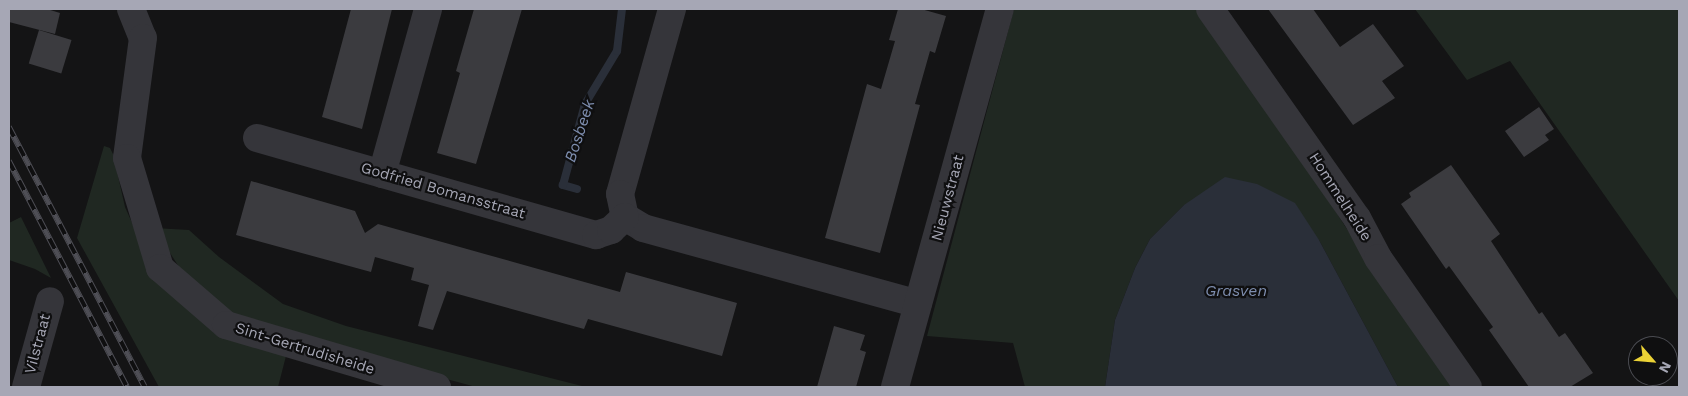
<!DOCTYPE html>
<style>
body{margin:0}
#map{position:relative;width:1688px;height:396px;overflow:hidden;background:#141415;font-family:"Work Sans",sans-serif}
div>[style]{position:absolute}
.green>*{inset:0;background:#202822}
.water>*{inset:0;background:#2a2f39}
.stream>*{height:8px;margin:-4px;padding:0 4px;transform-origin:4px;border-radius:4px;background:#2a2f39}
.building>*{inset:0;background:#3b3b3f;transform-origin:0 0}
.street>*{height:28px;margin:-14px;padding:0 14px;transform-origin:14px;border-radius:14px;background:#35353a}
.rail>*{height:5.5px;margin-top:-2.75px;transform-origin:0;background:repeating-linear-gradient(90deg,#0f0f10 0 11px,#4e4e55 0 22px);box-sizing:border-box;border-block:1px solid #4e4e55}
span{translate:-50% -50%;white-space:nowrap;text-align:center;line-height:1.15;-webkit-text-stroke:4.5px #0f0f10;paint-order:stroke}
.street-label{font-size:15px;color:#a6a7b5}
.water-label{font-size:16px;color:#7e8eaf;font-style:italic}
.frame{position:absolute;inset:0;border:10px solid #a6a7b5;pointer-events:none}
.north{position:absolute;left:1628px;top:336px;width:50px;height:50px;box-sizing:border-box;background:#0f0f10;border:1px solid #4b4c52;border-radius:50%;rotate:117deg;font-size:14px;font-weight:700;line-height:20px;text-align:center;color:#a6a7b5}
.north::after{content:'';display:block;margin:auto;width:18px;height:22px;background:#ebd236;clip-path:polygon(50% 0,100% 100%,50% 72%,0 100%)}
</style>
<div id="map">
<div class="green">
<i style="clip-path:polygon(1014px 9px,1196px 9px,1293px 146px,1382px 283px,1455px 387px,1398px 387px,1319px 240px,1184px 205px,1150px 239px,1135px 268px,1115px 320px,1105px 387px,1025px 387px,1013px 343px,927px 336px)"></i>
<i style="clip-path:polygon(1415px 9px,1679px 9px,1679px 301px,1510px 61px,1467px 80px)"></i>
<i style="clip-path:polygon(104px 146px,110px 148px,113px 154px,125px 207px,147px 256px,286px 356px,278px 387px,159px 387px,77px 238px)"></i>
<i style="clip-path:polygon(21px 217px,51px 278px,35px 269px,9px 260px,9px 223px)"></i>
<i style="clip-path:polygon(154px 228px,189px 230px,219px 257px,283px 304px,346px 326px,586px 387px,476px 387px,265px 330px,227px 311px,181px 270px)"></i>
</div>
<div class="water">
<i style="clip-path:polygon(1225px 177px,1257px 184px,1295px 203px,1319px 240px,1398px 387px,1105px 387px,1115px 320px,1135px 268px,1150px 239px,1184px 205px)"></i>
</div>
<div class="stream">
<i style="left:577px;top:189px;width:15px;rotate:-164deg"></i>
<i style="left:563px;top:185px;width:84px;rotate:-74.8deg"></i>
<i style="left:585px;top:104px;width:62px;rotate:-58.9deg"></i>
<i style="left:617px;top:51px;width:42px;rotate:-83.2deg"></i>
</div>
<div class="building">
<i style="clip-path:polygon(9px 9px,47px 9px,60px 13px,55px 34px,9px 22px)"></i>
<i style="clip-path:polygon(351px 9px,392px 9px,362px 129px,322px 117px)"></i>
<i style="clip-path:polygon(474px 9px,522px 9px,476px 164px,437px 153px,460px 73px,456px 71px)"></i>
<i style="clip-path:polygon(898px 9px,921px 9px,946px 16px,935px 53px,930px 51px,915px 104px,920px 105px,880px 253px,825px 238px,867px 84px,881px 89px,895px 41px,889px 40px)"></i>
<i style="clip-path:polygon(1268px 9px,1313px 9px,1340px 47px,1373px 24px,1404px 66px,1382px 81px,1395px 98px,1353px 125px)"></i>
<i style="left:39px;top:30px;width:34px;height:35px;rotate:17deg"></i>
<i style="clip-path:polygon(1539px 107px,1554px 129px,1545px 135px,1549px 140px,1524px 157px,1505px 131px)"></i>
<i style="clip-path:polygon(1451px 165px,1500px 234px,1491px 241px,1539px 314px,1542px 312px,1559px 337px,1565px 333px,1593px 373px,1570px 387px,1529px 387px,1489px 330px,1493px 327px,1449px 266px,1446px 269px,1401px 204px,1411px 197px,1409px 193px)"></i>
<i style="clip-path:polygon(251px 181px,355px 211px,365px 233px,378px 224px,620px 292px,626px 272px,737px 303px,722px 356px,588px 319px,584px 329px,447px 291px,433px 330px,418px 326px,429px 285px,411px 280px,414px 268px,375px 257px,371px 272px,236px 235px)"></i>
<i style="clip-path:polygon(834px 326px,865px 335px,860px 350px,866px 352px,856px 387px,817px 387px)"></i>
</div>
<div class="street">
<i style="left:131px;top:9px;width:31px;rotate:68deg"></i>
<i style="left:143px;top:38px;width:121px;rotate:97.6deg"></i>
<i style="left:127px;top:158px;width:115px;rotate:73.3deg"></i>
<i style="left:160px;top:268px;width:87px;rotate:40.8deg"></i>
<i style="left:226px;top:325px;width:220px;rotate:16.4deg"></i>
<i style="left:672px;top:9px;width:192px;rotate:105.7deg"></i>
<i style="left:620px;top:194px;width:24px;rotate:78deg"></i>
<i style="left:625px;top:217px;width:21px;rotate:31deg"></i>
<i style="left:643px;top:228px;width:285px;rotate:15.4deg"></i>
<i style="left:1210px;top:9px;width:256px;rotate:54.9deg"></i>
<i style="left:1357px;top:218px;width:45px;rotate:62.3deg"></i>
<i style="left:1378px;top:258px;width:157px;rotate:55.1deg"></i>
<i style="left:257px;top:138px;width:353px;rotate:16deg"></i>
<i style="left:596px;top:235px;width:16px;rotate:-18deg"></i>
<i style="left:611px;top:230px;width:19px;rotate:-43deg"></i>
<i style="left:382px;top:174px;width:171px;rotate:-74.4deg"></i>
<i style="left:26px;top:387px;width:89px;rotate:-74.4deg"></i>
<i style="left:895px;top:387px;width:392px;rotate:-74.5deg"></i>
</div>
<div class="rail">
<i style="left:9px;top:127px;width:293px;rotate:62.4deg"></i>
<i style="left:9px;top:161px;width:255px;rotate:62.4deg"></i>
</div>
<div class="street-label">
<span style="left:443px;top:191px;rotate:16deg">Godfried Bomansstraat</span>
<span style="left:1340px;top:197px;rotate:57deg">Hommelheide</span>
<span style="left:948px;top:198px;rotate:-75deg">Nieuwstraat</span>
<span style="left:38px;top:344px;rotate:-75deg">Vilstraat</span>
<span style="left:305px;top:349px;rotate:17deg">Sint-Gertrudisheide</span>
</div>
<div class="water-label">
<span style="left:580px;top:131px;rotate:-72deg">Bosbeek</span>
<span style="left:1236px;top:291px">Grasven</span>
</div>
<div class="frame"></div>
<div class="north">N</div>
</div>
